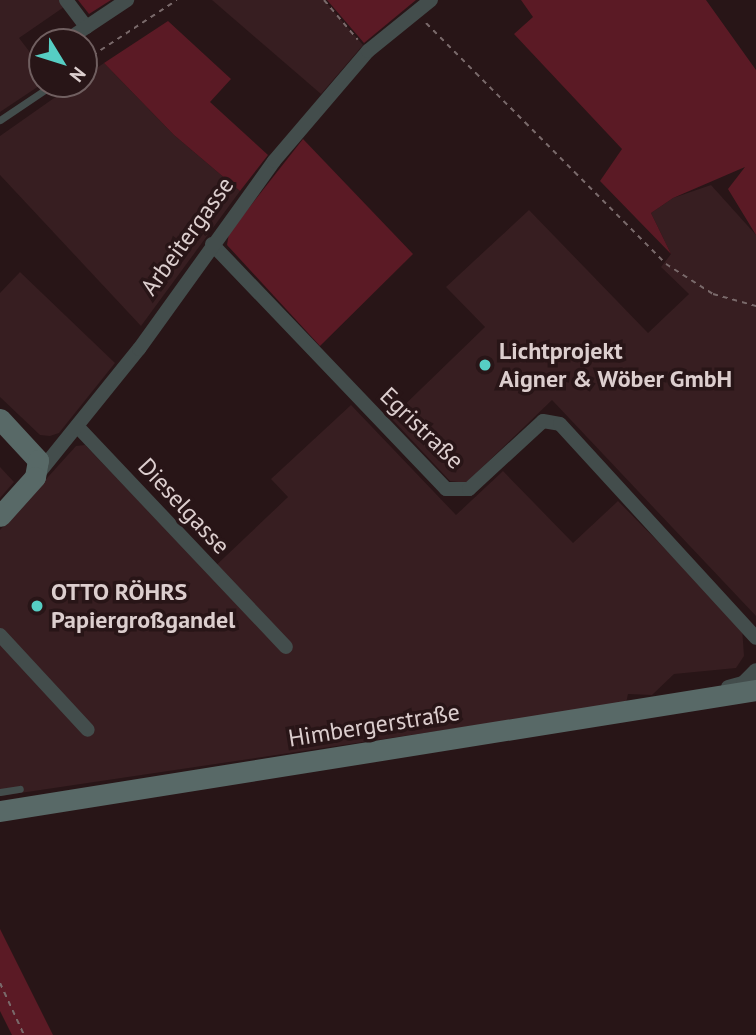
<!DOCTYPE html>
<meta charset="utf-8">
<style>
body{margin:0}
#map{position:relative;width:756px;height:1035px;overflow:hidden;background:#281517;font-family:"PT Sans",sans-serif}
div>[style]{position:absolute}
.built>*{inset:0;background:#371e21}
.green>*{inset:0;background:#5b1a25}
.path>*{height:2px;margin-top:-1px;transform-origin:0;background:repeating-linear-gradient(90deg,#79696a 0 5px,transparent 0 10px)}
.lane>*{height:7px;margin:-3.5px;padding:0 3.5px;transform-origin:3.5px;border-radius:3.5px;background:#434d4c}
.street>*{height:14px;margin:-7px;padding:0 7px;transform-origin:7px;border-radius:7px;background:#434d4c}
.secondary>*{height:21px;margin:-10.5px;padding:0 10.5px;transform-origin:10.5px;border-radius:10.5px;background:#586967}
.dots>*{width:19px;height:19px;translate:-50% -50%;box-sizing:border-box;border:4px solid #281517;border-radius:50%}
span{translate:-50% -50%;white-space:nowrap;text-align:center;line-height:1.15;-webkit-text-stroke:7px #281517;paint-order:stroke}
.street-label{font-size:24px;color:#dccece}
.poi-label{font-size:24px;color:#dccece;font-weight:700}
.left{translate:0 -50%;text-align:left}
.north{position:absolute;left:28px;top:28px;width:70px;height:70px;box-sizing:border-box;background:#281517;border:2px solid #705f60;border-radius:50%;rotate:128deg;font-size:19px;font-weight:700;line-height:28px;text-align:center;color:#dccece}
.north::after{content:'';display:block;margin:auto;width:24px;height:32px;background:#56cec4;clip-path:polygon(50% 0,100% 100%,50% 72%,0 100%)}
</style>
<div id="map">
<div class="built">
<i style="clip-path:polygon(0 0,59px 0,64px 7px,19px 38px,42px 68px,42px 84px,0 112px)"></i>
<i style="clip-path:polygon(212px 0,324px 0,363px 45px,321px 94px)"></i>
<i style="clip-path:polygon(104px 63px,174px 135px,240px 191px,141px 326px,0 175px,0 136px,74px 84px,84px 84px,84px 77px)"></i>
<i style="clip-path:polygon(711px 185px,756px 235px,756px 616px,552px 400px,466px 483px,450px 481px,391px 418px,485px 327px,446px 287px,529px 210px,648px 333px,689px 294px,661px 267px,671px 254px,651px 213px,673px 198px)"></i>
<i style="clip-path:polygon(20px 272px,115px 363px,59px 433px,50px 436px,40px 435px,0 397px,0 293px)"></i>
<i style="clip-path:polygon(351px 405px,456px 515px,503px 471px,573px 543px,618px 501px,742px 627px,744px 656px,736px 668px,674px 674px,652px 695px,628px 694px,626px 703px,0 796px,0 530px,76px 446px,85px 445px,208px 573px,288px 497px,271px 479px)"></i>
<i style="clip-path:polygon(0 467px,14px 482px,0 498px)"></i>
</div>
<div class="green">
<i style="clip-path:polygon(78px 0,111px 0,89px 14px)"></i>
<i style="clip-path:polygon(327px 0,416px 0,364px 43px)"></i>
<i style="clip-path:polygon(521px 0,706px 0,756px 70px,756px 235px,728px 189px,745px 167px,673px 198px,651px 213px,671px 254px,600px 181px,622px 149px,514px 34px,533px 17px)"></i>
<i style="clip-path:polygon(168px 21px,231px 79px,210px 102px,268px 155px,240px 191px,174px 135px,104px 63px)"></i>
<i style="clip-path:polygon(303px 139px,413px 254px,320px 346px,227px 245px,229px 233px)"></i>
<i style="clip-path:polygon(0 929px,53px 1035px,12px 1035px,0 1011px)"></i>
</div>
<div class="path">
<i style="left:324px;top:0;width:52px;rotate:49.6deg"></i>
<i style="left:426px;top:23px;width:340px;rotate:45.1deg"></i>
<i style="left:666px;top:264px;width:56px;rotate:32.6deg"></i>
<i style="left:713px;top:294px;width:45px;rotate:15.6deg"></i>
<i style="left:84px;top:61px;width:111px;rotate:-33.3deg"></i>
<i style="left:0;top:983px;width:57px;rotate:65.2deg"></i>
</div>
<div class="lane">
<i style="left:0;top:120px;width:63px;rotate:-33.9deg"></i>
<i style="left:0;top:792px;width:20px;rotate:-9deg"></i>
</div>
<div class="street">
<i style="left:66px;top:0;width:34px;rotate:53deg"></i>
<i style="left:64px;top:42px;width:76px;rotate:-33.7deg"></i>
<i style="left:212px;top:244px;width:339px;rotate:46.3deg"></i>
<i style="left:446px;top:489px;width:23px"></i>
<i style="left:469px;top:489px;width:100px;rotate:-42.6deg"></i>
<i style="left:543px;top:421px;width:17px;rotate:10deg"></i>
<i style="left:560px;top:424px;width:290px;rotate:47.5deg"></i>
<i style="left:77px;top:426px;width:304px;rotate:46.6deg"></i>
<i style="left:38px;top:474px;width:161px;rotate:-51.1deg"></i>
<i style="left:139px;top:349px;width:231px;rotate:-54.3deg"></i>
<i style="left:274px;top:161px;width:145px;rotate:-49.5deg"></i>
<i style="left:368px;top:51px;width:81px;rotate:-39deg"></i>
<i style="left:0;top:635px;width:129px;rotate:47.2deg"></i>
<i style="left:728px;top:687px;width:16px;rotate:-15deg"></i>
<i style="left:743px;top:683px;width:18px;rotate:-45deg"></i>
</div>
<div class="secondary">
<i style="left:0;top:419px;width:56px;rotate:47.2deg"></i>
<i style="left:38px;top:460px;width:17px;rotate:100deg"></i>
<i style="left:35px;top:477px;width:52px;rotate:131.9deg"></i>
<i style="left:0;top:811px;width:766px;rotate:-9.09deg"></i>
</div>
<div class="dots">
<i style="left:485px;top:365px;background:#56cec4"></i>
<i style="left:37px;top:606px;background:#56cec4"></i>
</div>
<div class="street-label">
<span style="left:187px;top:236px;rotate:-54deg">Arbeitergasse</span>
<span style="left:422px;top:428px;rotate:44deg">Egristraße</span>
<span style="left:184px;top:506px;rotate:47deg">Dieselgasse</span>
<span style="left:374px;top:725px;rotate:-9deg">Himbergerstraße</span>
</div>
<div class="poi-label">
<span class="left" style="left:499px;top:365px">Lichtprojekt<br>Aigner &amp; Wöber GmbH</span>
<span class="left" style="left:51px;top:606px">OTTO RÖHRS<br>Papiergroßgandel</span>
</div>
<div class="north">N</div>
</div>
